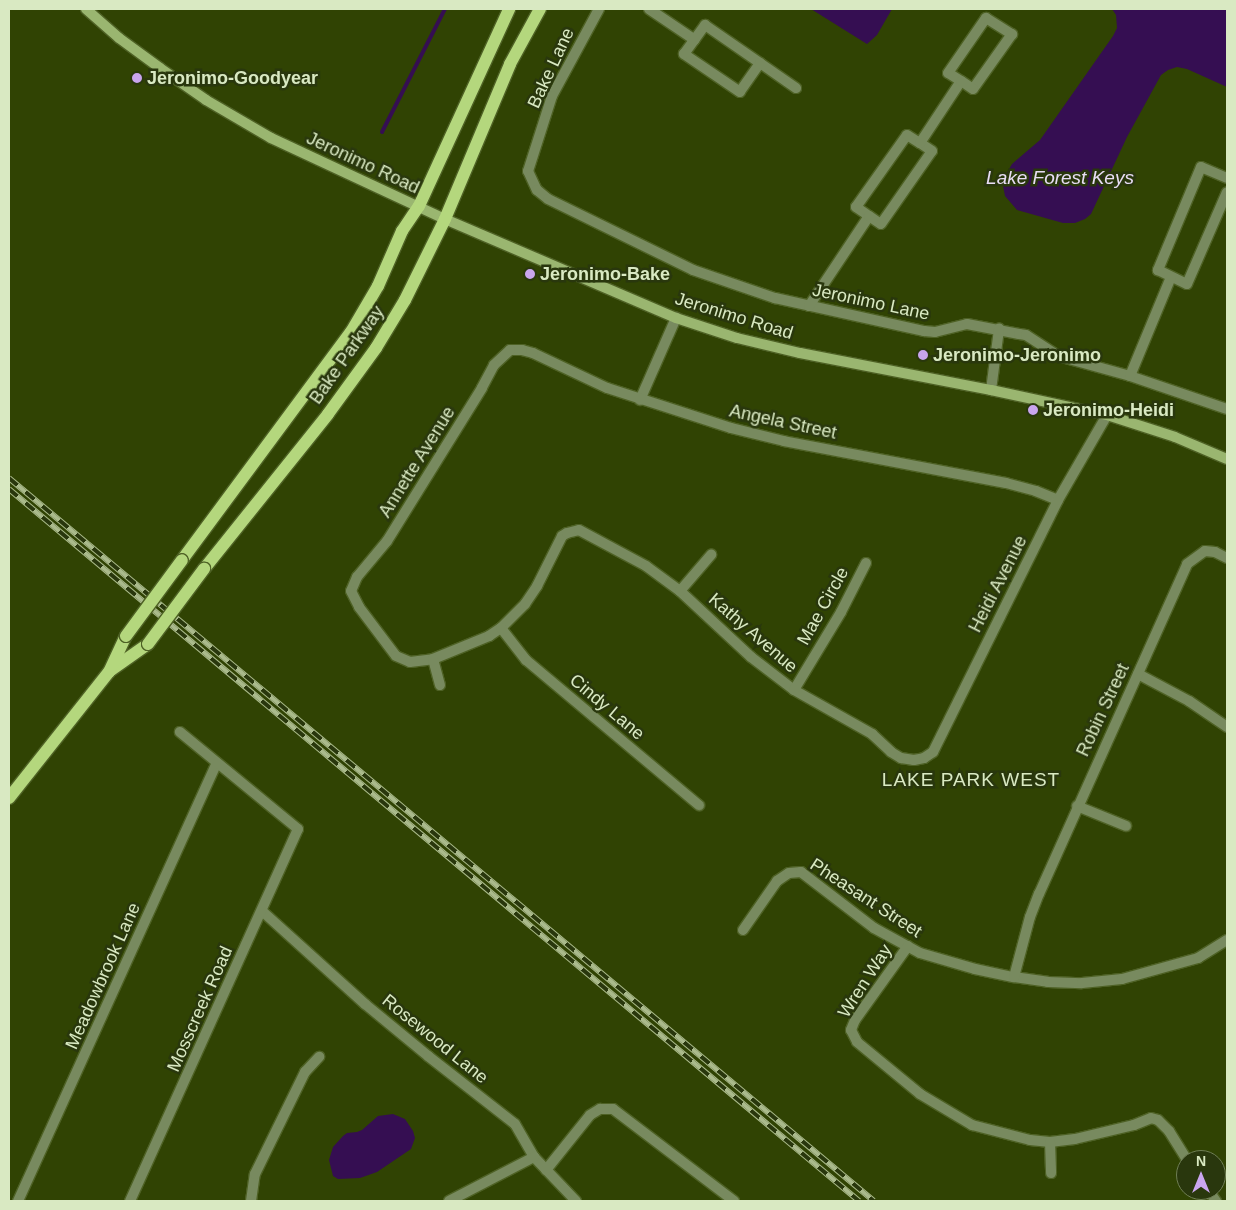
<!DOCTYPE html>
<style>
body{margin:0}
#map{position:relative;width:1236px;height:1210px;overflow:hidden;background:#304303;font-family:Helvetica,sans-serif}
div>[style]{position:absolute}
.water>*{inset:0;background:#350e52}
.stream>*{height:4px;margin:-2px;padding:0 2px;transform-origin:2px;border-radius:2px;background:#350e52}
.roads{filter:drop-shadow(1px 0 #4e6125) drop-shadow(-1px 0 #4e6125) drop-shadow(0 1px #4e6125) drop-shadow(0 -1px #4e6125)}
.minor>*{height:10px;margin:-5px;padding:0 5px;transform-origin:5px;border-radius:5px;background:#788a5f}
.secondary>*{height:10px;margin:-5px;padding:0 5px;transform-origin:5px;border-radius:5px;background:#9ab670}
.primary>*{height:12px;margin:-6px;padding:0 6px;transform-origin:6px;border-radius:6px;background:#b4d77d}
.rail>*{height:5.5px;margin-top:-2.75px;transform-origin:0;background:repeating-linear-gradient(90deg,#29370d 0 11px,#aaba8c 0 22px);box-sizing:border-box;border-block:1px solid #aaba8c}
.bridges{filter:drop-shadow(1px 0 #4e6125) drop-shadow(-1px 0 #4e6125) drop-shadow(0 1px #4e6125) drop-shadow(0 -1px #4e6125)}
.primary-bridge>*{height:12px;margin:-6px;padding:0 6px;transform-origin:6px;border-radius:6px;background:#b4d77d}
.dots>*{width:14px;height:14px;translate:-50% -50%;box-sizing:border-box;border:2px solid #29370d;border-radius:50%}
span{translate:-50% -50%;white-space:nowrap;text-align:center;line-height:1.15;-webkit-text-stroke:5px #29370d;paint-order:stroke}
.street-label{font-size:18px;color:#d9e9c2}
.poi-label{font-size:18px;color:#d9e9c2;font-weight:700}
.left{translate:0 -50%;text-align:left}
.water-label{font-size:19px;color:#e8ddf5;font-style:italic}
.neighbourhood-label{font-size:19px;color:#d9e9c2;letter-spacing:1px}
.frame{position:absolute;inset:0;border:10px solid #d9e9c2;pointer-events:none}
.north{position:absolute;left:1176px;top:1150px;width:50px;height:50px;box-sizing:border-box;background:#29370d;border:1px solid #6f7e55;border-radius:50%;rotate:0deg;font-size:14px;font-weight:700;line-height:20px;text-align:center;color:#d9e9c2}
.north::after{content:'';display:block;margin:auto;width:18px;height:22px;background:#c9a5ee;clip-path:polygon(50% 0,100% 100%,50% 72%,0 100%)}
</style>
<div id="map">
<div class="water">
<i style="clip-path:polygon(811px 9px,892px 9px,877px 35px,867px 44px)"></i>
<i style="clip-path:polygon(1112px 9px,1227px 9px,1227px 87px,1187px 69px,1177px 67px,1168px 70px,1161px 75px,1127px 137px,1091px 214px,1085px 219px,1075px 223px,1063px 223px,1017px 210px,1005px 196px,1003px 186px,1005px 176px,1012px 164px,1040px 140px,1113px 36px,1117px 28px,1116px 15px)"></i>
<i style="clip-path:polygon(393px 1114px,405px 1119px,413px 1131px,415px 1138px,411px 1149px,377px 1172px,360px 1178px,338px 1179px,333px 1176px,329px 1160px,333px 1147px,343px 1136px,347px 1133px,357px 1132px,362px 1130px,378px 1116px)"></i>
</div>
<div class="stream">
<i style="left:382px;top:132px;width:138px;rotate:-62.9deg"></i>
</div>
<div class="roads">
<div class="minor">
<i style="left:599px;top:9px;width:99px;rotate:118.4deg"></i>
<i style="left:552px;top:96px;width:79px;rotate:107.7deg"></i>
<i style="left:528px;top:171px;width:21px;rotate:65deg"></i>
<i style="left:537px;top:190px;width:14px;rotate:39deg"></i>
<i style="left:548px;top:199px;width:161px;rotate:26.1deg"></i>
<i style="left:693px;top:270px;width:87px;rotate:18.9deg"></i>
<i style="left:775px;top:298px;width:153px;rotate:12.5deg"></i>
<i style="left:924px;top:331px;width:11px;rotate:5deg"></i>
<i style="left:935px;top:332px;width:33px;rotate:-14deg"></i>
<i style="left:967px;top:324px;width:53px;rotate:10.9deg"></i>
<i style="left:1019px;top:334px;width:7px;rotate:8deg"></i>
<i style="left:1026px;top:335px;width:38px;rotate:33deg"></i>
<i style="left:1058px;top:356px;width:75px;rotate:15.5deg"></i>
<i style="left:1130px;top:376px;width:102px;rotate:18.8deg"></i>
<i style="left:649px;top:9px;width:55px;rotate:34deg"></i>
<i style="left:705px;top:25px;width:67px;rotate:34.6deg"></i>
<i style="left:760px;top:63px;width:35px;rotate:125deg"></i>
<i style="left:740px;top:92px;width:68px;rotate:-145.8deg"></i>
<i style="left:684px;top:54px;width:36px;rotate:-54deg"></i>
<i style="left:760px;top:63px;width:44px;rotate:34.8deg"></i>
<i style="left:1227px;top:178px;width:28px;rotate:-157deg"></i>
<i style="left:1201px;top:167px;width:112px;rotate:112.7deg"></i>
<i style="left:1158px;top:270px;width:32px;rotate:26deg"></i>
<i style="left:1187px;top:284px;width:100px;rotate:-66.5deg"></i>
<i style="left:869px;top:216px;width:16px;rotate:-145deg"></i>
<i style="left:856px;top:207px;width:88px;rotate:-54.7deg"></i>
<i style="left:907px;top:135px;width:15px;rotate:32deg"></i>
<i style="left:809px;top:306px;width:108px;rotate:-56.3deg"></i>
<i style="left:869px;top:216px;width:14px;rotate:34deg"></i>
<i style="left:881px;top:224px;width:89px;rotate:-55.1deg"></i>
<i style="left:932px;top:151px;width:14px;rotate:-146deg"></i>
<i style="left:920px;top:143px;width:74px;rotate:-56.5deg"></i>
<i style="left:961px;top:81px;width:15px;rotate:-148deg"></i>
<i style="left:948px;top:73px;width:67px;rotate:-55.4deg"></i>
<i style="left:986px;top:18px;width:31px;rotate:32deg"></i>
<i style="left:1012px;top:34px;width:67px;rotate:125.3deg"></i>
<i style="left:973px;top:89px;width:14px;rotate:-146deg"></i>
<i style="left:1130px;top:376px;width:107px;rotate:-67.5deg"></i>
<i style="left:991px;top:390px;width:62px;rotate:-82.5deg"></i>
<i style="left:640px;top:400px;width:90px;rotate:-66.3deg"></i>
<i style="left:1058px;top:500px;width:24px;rotate:-158deg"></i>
<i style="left:1036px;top:491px;width:31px;rotate:-165deg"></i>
<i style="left:1006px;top:483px;width:226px;rotate:-169.3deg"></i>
<i style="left:784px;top:441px;width:55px;rotate:-166.2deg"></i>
<i style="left:731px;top:428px;width:130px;rotate:-162.1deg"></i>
<i style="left:607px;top:388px;width:82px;rotate:-154.7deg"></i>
<i style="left:533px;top:353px;width:11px;rotate:-165deg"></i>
<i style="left:522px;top:350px;width:12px;rotate:180deg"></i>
<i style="left:510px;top:350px;width:22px;rotate:137deg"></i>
<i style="left:494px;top:365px;width:26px;rotate:118deg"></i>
<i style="left:482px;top:388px;width:180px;rotate:121.8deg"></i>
<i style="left:387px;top:541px;width:47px;rotate:129.8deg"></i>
<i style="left:357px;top:577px;width:15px;rotate:113deg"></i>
<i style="left:351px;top:591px;width:18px;rotate:63deg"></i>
<i style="left:359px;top:607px;width:61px;rotate:52.9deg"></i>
<i style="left:396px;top:656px;width:15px;rotate:23deg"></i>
<i style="left:410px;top:662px;width:23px;rotate:-7deg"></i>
<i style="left:433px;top:659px;width:61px;rotate:-22.3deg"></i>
<i style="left:489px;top:636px;width:14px;rotate:-34deg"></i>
<i style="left:501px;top:628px;width:34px;rotate:-45deg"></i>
<i style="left:525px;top:604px;width:22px;rotate:-56deg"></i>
<i style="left:537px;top:586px;width:56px;rotate:-63.4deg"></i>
<i style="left:562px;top:536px;width:6px;rotate:-31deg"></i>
<i style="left:567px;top:533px;width:12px;rotate:-14deg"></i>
<i style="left:579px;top:530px;width:76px;rotate:28.2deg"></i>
<i style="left:646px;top:566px;width:42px;rotate:36.3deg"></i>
<i style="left:680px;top:591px;width:97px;rotate:42.9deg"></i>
<i style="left:751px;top:657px;width:54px;rotate:37.5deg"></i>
<i style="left:794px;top:690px;width:90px;rotate:29.4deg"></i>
<i style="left:872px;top:734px;width:26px;rotate:43deg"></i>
<i style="left:891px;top:752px;width:12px;rotate:31deg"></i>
<i style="left:901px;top:758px;width:13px;rotate:9deg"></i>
<i style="left:914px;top:760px;width:10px;rotate:-11deg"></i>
<i style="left:924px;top:758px;width:11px;rotate:-34deg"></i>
<i style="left:933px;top:752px;width:281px;rotate:-63.6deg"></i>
<i style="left:1058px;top:500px;width:98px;rotate:-60deg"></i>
<i style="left:680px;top:591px;width:48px;rotate:-49.3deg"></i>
<i style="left:501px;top:628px;width:41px;rotate:52deg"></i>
<i style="left:526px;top:660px;width:226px;rotate:40deg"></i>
<i style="left:433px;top:659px;width:27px;rotate:75deg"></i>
<i style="left:1138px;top:674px;width:58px;rotate:27.9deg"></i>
<i style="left:1189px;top:701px;width:46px;rotate:34.4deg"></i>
<i style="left:794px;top:690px;width:91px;rotate:-58.9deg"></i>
<i style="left:841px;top:612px;width:55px;rotate:-63deg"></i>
<i style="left:1077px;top:806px;width:53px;rotate:22.2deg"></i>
<i style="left:262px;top:911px;width:139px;rotate:42.1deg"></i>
<i style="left:365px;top:1004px;width:82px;rotate:39.5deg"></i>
<i style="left:428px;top:1056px;width:110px;rotate:38deg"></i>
<i style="left:515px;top:1124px;width:38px;rotate:60deg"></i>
<i style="left:534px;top:1157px;width:61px;rotate:46.3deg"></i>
<i style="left:743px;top:930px;width:60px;rotate:-55.2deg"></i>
<i style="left:777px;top:881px;width:14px;rotate:-34deg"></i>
<i style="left:789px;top:873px;width:12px;rotate:-5deg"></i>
<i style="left:801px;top:872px;width:92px;rotate:37.5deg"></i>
<i style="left:874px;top:928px;width:52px;rotate:28.5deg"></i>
<i style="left:920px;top:953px;width:57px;rotate:16.2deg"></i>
<i style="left:975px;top:969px;width:40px;rotate:12deg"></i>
<i style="left:1014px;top:977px;width:34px;rotate:8deg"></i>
<i style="left:1048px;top:982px;width:34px;rotate:2deg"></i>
<i style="left:1082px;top:983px;width:40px;rotate:-5.7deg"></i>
<i style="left:1122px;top:979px;width:79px;rotate:-15.4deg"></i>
<i style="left:1198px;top:958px;width:34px;rotate:-32deg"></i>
<i style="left:908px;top:946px;width:91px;rotate:125.6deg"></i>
<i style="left:855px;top:1020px;width:11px;rotate:112deg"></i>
<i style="left:851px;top:1030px;width:13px;rotate:63deg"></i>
<i style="left:857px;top:1042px;width:82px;rotate:39.5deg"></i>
<i style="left:920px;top:1094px;width:61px;rotate:30.8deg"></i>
<i style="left:972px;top:1125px;width:60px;rotate:14.5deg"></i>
<i style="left:1030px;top:1140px;width:20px;rotate:6deg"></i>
<i style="left:1050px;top:1142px;width:25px;rotate:-7deg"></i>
<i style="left:1075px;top:1139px;width:61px;rotate:-13.3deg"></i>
<i style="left:1134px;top:1125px;width:18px;rotate:-22deg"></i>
<i style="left:1151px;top:1118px;width:7px;rotate:16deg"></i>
<i style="left:1158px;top:1120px;width:16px;rotate:45deg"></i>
<i style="left:1169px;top:1131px;width:34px;rotate:58deg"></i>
<i style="left:1014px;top:977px;width:62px;rotate:-75.1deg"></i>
<i style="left:1030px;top:917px;width:25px;rotate:-69deg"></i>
<i style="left:1039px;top:894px;width:362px;rotate:-65.8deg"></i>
<i style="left:1187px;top:564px;width:22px;rotate:-36deg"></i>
<i style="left:1205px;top:551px;width:10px;rotate:6deg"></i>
<i style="left:1215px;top:552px;width:13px;rotate:27deg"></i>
<i style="left:1050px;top:1142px;width:31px;rotate:88deg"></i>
<i style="left:546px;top:1170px;width:70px;rotate:-51.3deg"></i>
<i style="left:590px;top:1115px;width:12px;rotate:-31deg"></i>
<i style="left:600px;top:1109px;width:13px"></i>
<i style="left:613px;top:1109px;width:152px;rotate:37.2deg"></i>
<i style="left:1208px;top:1190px;width:14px;rotate:54deg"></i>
<i style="left:18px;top:1201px;width:481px;rotate:-65.6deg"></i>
<i style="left:130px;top:1201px;width:408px;rotate:-65.7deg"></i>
<i style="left:298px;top:829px;width:153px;rotate:-140.6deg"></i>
<i style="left:251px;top:1201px;width:27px;rotate:-82deg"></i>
<i style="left:255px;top:1174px;width:114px;rotate:-63.9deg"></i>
<i style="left:305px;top:1072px;width:21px;rotate:-47deg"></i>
<i style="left:449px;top:1201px;width:96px;rotate:-27.4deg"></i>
</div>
<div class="secondary">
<i style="left:86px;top:9px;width:44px;rotate:41.3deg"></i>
<i style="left:119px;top:38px;width:51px;rotate:36.2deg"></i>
<i style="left:160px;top:68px;width:56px;rotate:34.8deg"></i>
<i style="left:206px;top:100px;width:75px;rotate:30.3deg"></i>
<i style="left:271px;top:138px;width:192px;rotate:25deg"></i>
<i style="left:445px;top:219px;width:251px;rotate:23.2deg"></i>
<i style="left:676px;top:318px;width:64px;rotate:18.2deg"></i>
<i style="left:737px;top:338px;width:65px;rotate:13.4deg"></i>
<i style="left:800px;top:353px;width:195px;rotate:11deg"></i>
<i style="left:991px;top:390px;width:119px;rotate:12.2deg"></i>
<i style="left:1107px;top:415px;width:71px;rotate:17.9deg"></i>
<i style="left:1175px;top:437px;width:56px;rotate:22.9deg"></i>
</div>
<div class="primary">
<i style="left:182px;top:560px;width:284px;rotate:-53.5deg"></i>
<i style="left:351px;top:332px;width:53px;rotate:-59.6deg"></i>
<i style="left:378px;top:286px;width:60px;rotate:-66.4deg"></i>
<i style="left:402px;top:231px;width:30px;rotate:-56deg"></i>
<i style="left:419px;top:206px;width:217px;rotate:-65.4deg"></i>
<i style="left:204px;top:569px;width:198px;rotate:-51.3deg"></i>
<i style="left:328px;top:414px;width:82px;rotate:-54deg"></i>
<i style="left:376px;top:348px;width:56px;rotate:-58.9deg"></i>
<i style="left:405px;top:300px;width:90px;rotate:-63.7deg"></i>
<i style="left:445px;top:219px;width:168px;rotate:-67.2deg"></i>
<i style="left:510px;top:64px;width:63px;rotate:-61.4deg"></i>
<i style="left:111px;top:670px;width:45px;rotate:-35.1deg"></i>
<i style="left:9px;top:798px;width:161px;rotate:-51.6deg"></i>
<i style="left:109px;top:672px;width:40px;rotate:-65deg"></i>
</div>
</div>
<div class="rail">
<i style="left:9px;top:478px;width:1127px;rotate:39.89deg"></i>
<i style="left:9px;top:489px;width:1109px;rotate:39.95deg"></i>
</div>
<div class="bridges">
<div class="primary-bridge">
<i style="left:126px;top:636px;width:94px;rotate:-53.6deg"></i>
<i style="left:148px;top:644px;width:94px;rotate:-53.3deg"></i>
</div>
</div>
<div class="dots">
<i style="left:137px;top:78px;background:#c9a5ee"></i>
<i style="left:530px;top:274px;background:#c9a5ee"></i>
<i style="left:923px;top:355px;background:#c9a5ee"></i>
<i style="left:1033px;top:410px;background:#c9a5ee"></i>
</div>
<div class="street-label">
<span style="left:551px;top:68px;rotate:-65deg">Bake Lane</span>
<span style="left:363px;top:163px;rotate:25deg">Jeronimo Road</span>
<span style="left:871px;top:302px;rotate:12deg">Jeronimo Lane</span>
<span style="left:734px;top:316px;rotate:17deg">Jeronimo Road</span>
<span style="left:347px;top:355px;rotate:-55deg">Bake Parkway</span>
<span style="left:783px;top:422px;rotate:12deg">Angela Street</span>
<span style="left:417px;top:462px;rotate:-58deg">Annette Avenue</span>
<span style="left:998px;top:584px;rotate:-63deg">Heidi Avenue</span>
<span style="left:823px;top:606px;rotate:-61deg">Mae Circle</span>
<span style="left:753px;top:633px;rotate:41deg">Kathy Avenue</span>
<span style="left:607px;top:707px;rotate:40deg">Cindy Lane</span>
<span style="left:1103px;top:710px;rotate:-65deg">Robin Street</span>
<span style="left:866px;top:898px;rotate:33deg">Pheasant Street</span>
<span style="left:103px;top:976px;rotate:-66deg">Meadowbrook Lane</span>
<span style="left:865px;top:981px;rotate:-57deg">Wren Way</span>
<span style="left:200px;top:1009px;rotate:-66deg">Mosscreek Road</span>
<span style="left:435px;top:1039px;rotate:39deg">Rosewood Lane</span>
</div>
<div class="poi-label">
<span class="left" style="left:147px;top:78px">Jeronimo-Goodyear</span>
<span class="left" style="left:540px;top:274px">Jeronimo-Bake</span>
<span class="left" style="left:933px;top:355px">Jeronimo-Jeronimo</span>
<span class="left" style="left:1043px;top:410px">Jeronimo-Heidi</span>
</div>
<div class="water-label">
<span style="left:1060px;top:178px">Lake Forest Keys</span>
</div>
<div class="neighbourhood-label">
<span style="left:971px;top:780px">LAKE PARK WEST</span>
</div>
<div class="frame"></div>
<div class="north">N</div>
</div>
